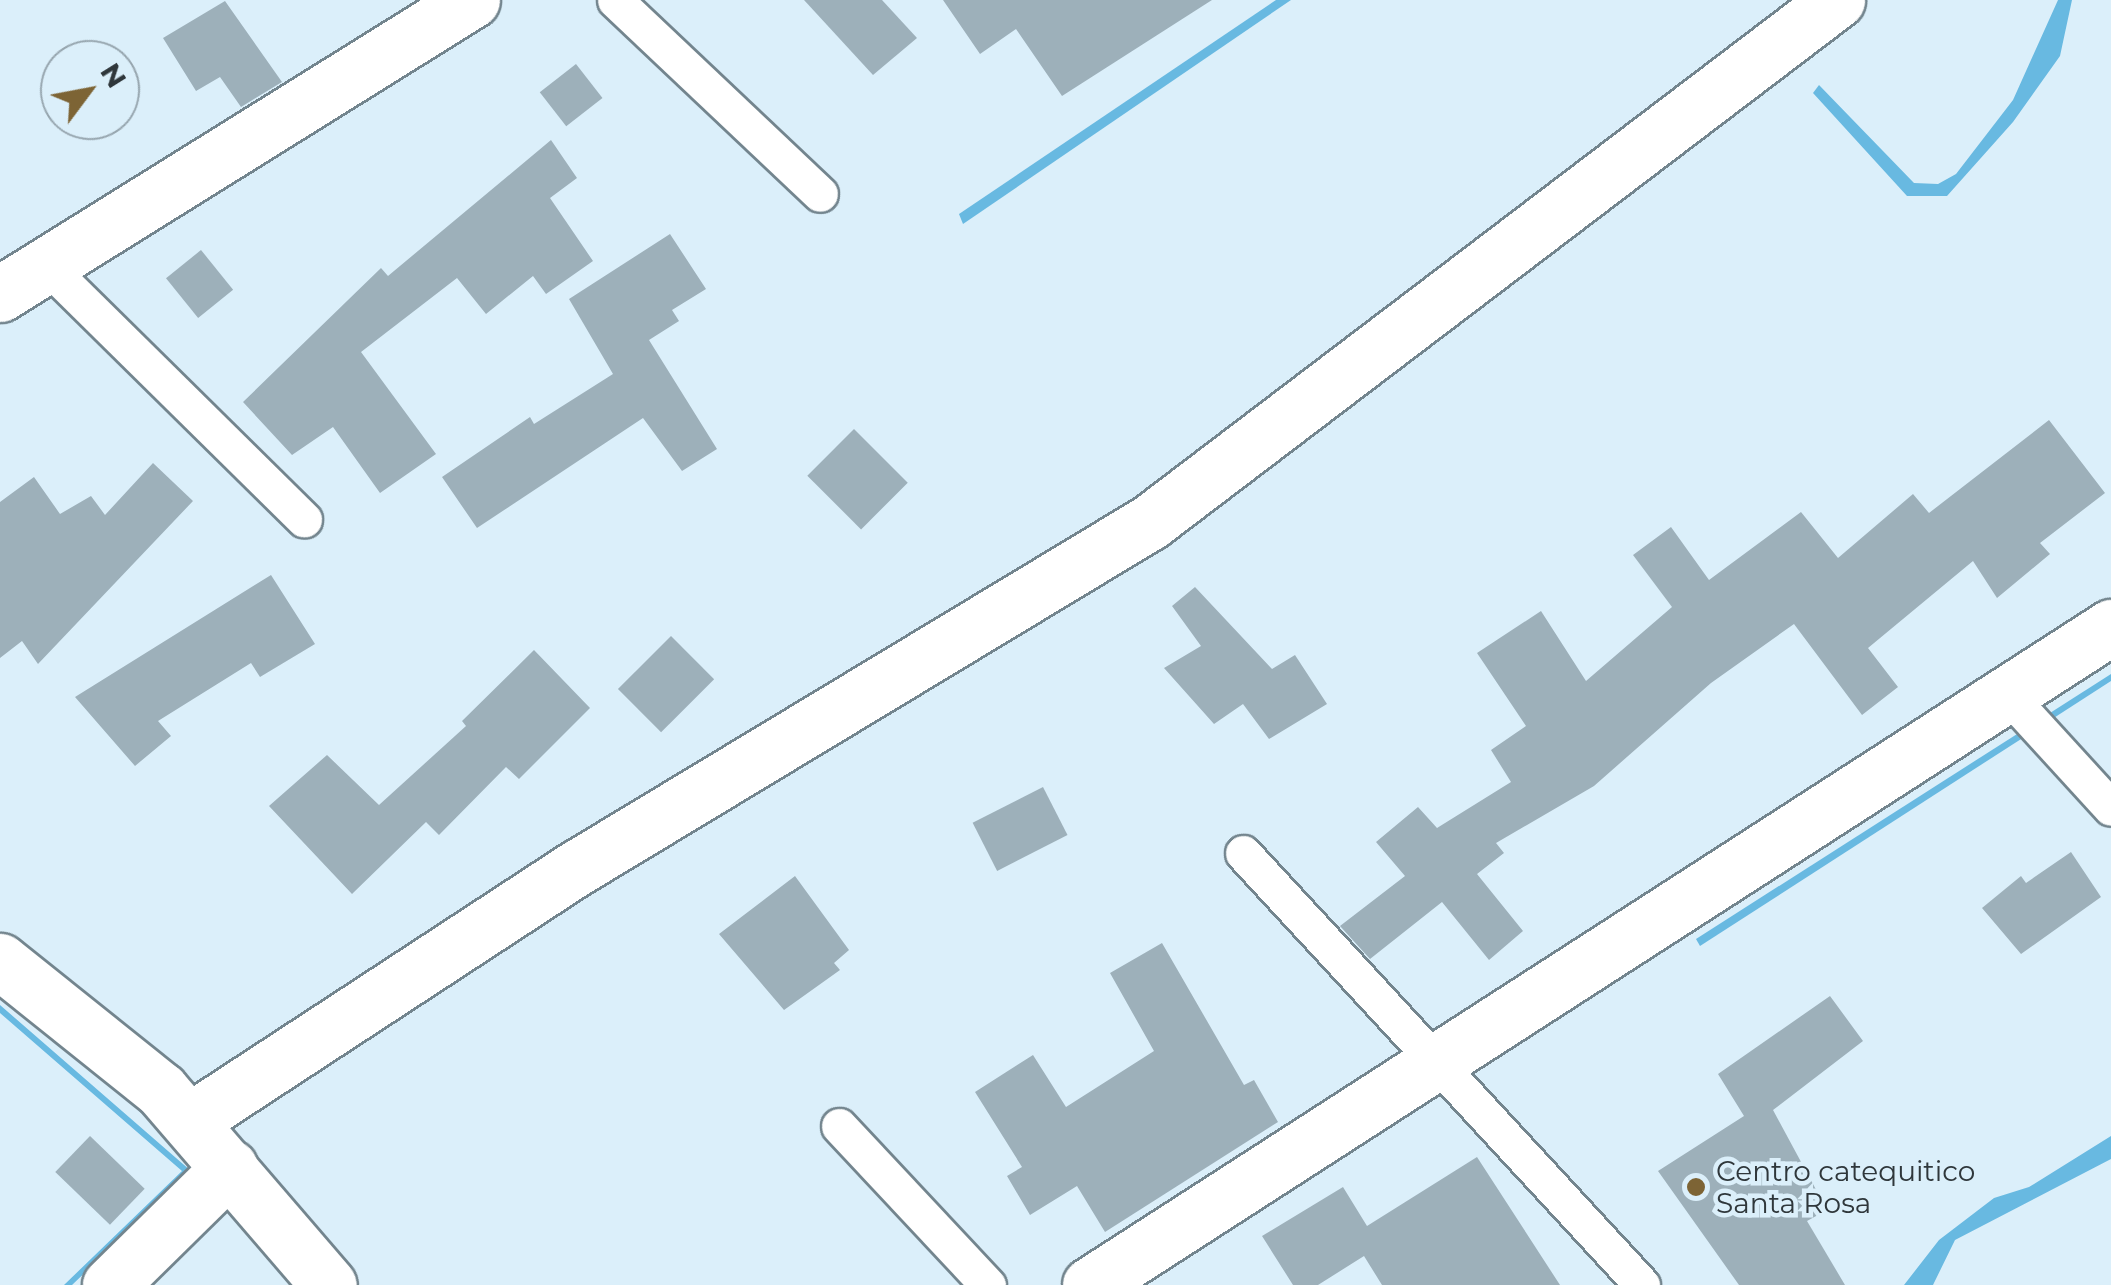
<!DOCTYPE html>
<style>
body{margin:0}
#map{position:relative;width:2111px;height:1285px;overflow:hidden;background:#dbeffa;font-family:Montserrat,sans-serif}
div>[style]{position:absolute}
.water>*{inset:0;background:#68b9e1}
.building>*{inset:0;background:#9db0ba;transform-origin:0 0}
.roads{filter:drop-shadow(2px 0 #73858e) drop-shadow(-2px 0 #73858e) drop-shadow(0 2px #73858e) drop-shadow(0 -2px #73858e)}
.service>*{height:35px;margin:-17.5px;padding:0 17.5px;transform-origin:17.5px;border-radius:17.5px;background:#fff}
.minor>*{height:55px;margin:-27.5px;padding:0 27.5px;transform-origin:27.5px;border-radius:27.5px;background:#fff}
.dots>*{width:28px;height:28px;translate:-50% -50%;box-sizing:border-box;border:5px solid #dbeffa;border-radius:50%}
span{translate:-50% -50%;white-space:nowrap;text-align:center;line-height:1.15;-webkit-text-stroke:9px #dbeffa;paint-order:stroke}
.poi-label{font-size:28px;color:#2f373b}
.left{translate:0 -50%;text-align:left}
.north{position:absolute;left:40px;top:40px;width:100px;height:100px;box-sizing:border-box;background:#dbeffa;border:2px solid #96a5ae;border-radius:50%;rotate:58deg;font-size:28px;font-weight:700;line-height:40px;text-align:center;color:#2f373b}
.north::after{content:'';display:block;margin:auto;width:35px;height:45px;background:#7d6435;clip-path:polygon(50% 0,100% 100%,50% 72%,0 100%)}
</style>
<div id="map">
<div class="water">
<i style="clip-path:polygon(1276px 0,1291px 0,963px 224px,959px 214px)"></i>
<i style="clip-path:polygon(2058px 0,2072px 0,2060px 56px,2013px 122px,1947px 196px,1907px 196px,1813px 93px,1819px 85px,1914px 183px,1938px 184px,1956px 174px,2013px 100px)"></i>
<i style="clip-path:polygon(2111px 674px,2111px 681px,1700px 946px,1696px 939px)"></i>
<i style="clip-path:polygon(0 1005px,191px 1171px,72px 1285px,64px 1285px,182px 1171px,0 1013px)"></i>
<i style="clip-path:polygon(2111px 1136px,2111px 1159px,1955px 1240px,1933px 1285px,1904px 1285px,1939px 1240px,1994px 1198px,2029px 1187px)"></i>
</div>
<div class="building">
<i style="clip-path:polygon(804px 0,882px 0,917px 38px,873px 75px)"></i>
<i style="clip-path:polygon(943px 0,1212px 0,1062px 96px,1016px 29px,980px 54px)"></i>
<i style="clip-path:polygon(225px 1px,282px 82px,241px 107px,220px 77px,196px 91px,163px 38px)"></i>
<i style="left:576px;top:64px;width:43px;height:46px;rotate:52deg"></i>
<i style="clip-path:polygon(551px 140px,577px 178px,550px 198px,593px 261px,546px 294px,533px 276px,486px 314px,457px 278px,361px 352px,436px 454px,380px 493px,333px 427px,292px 455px,243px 402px,381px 268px,388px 276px)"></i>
<i style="clip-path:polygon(670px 234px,706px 289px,672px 310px,679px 321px,649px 340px,717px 449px,682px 471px,643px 418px,477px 528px,442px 477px,530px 417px,534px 424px,613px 374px,569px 299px)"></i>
<i style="left:201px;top:250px;width:51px;height:45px;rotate:51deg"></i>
<i style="clip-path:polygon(2049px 420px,2105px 493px,2040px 543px,2050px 554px,1997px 598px,1973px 561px,1868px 648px,1898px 687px,1862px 715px,1794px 624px,1711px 683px,1594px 786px,1496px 843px,1504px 853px,1477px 874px,1523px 931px,1489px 960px,1442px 902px,1370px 959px,1340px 926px,1405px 876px,1376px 842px,1418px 807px,1437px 828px,1511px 782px,1491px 750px,1526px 726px,1477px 653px,1541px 611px,1586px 681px,1672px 607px,1633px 555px,1671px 527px,1709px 580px,1801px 512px,1838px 558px,1913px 494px,1929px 513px)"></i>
<i style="left:854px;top:429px;width:76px;height:66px;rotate:45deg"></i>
<i style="clip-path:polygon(153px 463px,193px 501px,38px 664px,22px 641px,0 658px,0 502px,34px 477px,60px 514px,91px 496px,105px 515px)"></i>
<i style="clip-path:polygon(271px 575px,315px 644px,260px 677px,251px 663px,158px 721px,171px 736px,135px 766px,75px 697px)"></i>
<i style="clip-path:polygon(1195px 587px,1272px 669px,1295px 655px,1327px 704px,1269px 739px,1243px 704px,1214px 724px,1164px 668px,1201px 646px,1172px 606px)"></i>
<i style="left:671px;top:636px;width:61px;height:75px;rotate:45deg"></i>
<i style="clip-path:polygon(534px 650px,590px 708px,519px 779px,506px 767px,439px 835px,426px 822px,352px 894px,269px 806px,327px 755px,379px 805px,466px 726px,462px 721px)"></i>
<i style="left:1043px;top:787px;width:54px;height:79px;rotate:63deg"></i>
<i style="clip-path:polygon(2071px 852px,2101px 897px,2021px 954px,1982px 908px,2021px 876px,2026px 883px)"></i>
<i style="clip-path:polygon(795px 876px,849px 950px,834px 963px,840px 970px,784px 1010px,719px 934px)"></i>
<i style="clip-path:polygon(1162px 943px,1244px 1085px,1254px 1080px,1278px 1122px,1105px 1232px,1077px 1186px,1030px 1215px,1007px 1176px,1022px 1167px,975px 1092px,1033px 1055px,1066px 1107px,1154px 1051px,1110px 973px)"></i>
<i style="clip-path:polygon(1830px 996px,1863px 1041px,1773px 1110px,1827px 1210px,1807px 1221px,1845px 1285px,1739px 1285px,1658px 1171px,1744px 1116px,1718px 1074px)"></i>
<i style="left:90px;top:1136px;width:76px;height:50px;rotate:44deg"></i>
<i style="clip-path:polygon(1477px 1157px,1560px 1285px,1382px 1285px,1364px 1256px,1318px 1285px,1293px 1285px,1262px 1236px,1343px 1187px,1367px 1226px)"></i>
</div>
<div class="roads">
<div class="service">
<i style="left:615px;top:0;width:282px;rotate:43.4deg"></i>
<i style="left:47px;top:266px;width:361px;rotate:44.6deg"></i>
<i style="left:2007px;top:694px;width:154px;rotate:47.6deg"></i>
<i style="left:1243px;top:853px;width:588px;rotate:47.27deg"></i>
<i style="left:839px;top:1126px;width:218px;rotate:46.9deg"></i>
</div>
<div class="minor">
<i style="left:0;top:294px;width:556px;rotate:-31.92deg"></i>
<i style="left:0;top:961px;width:206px;rotate:38.7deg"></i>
<i style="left:161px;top:1090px;width:257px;rotate:49.3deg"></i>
<i style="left:191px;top:1120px;width:462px;rotate:-33.2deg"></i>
<i style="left:578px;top:867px;width:668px;rotate:-31.1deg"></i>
<i style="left:1150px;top:522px;width:863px;rotate:-37.23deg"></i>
<i style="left:110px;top:1285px;width:168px;rotate:-44.5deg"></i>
<i style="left:1090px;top:1285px;width:1215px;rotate:-32.8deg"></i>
</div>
</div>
<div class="dots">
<i style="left:1696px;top:1187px;background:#7d6435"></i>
</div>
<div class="poi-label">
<span class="left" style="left:1716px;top:1187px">Centro catequitico<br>Santa Rosa</span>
</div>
<div class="north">N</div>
</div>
